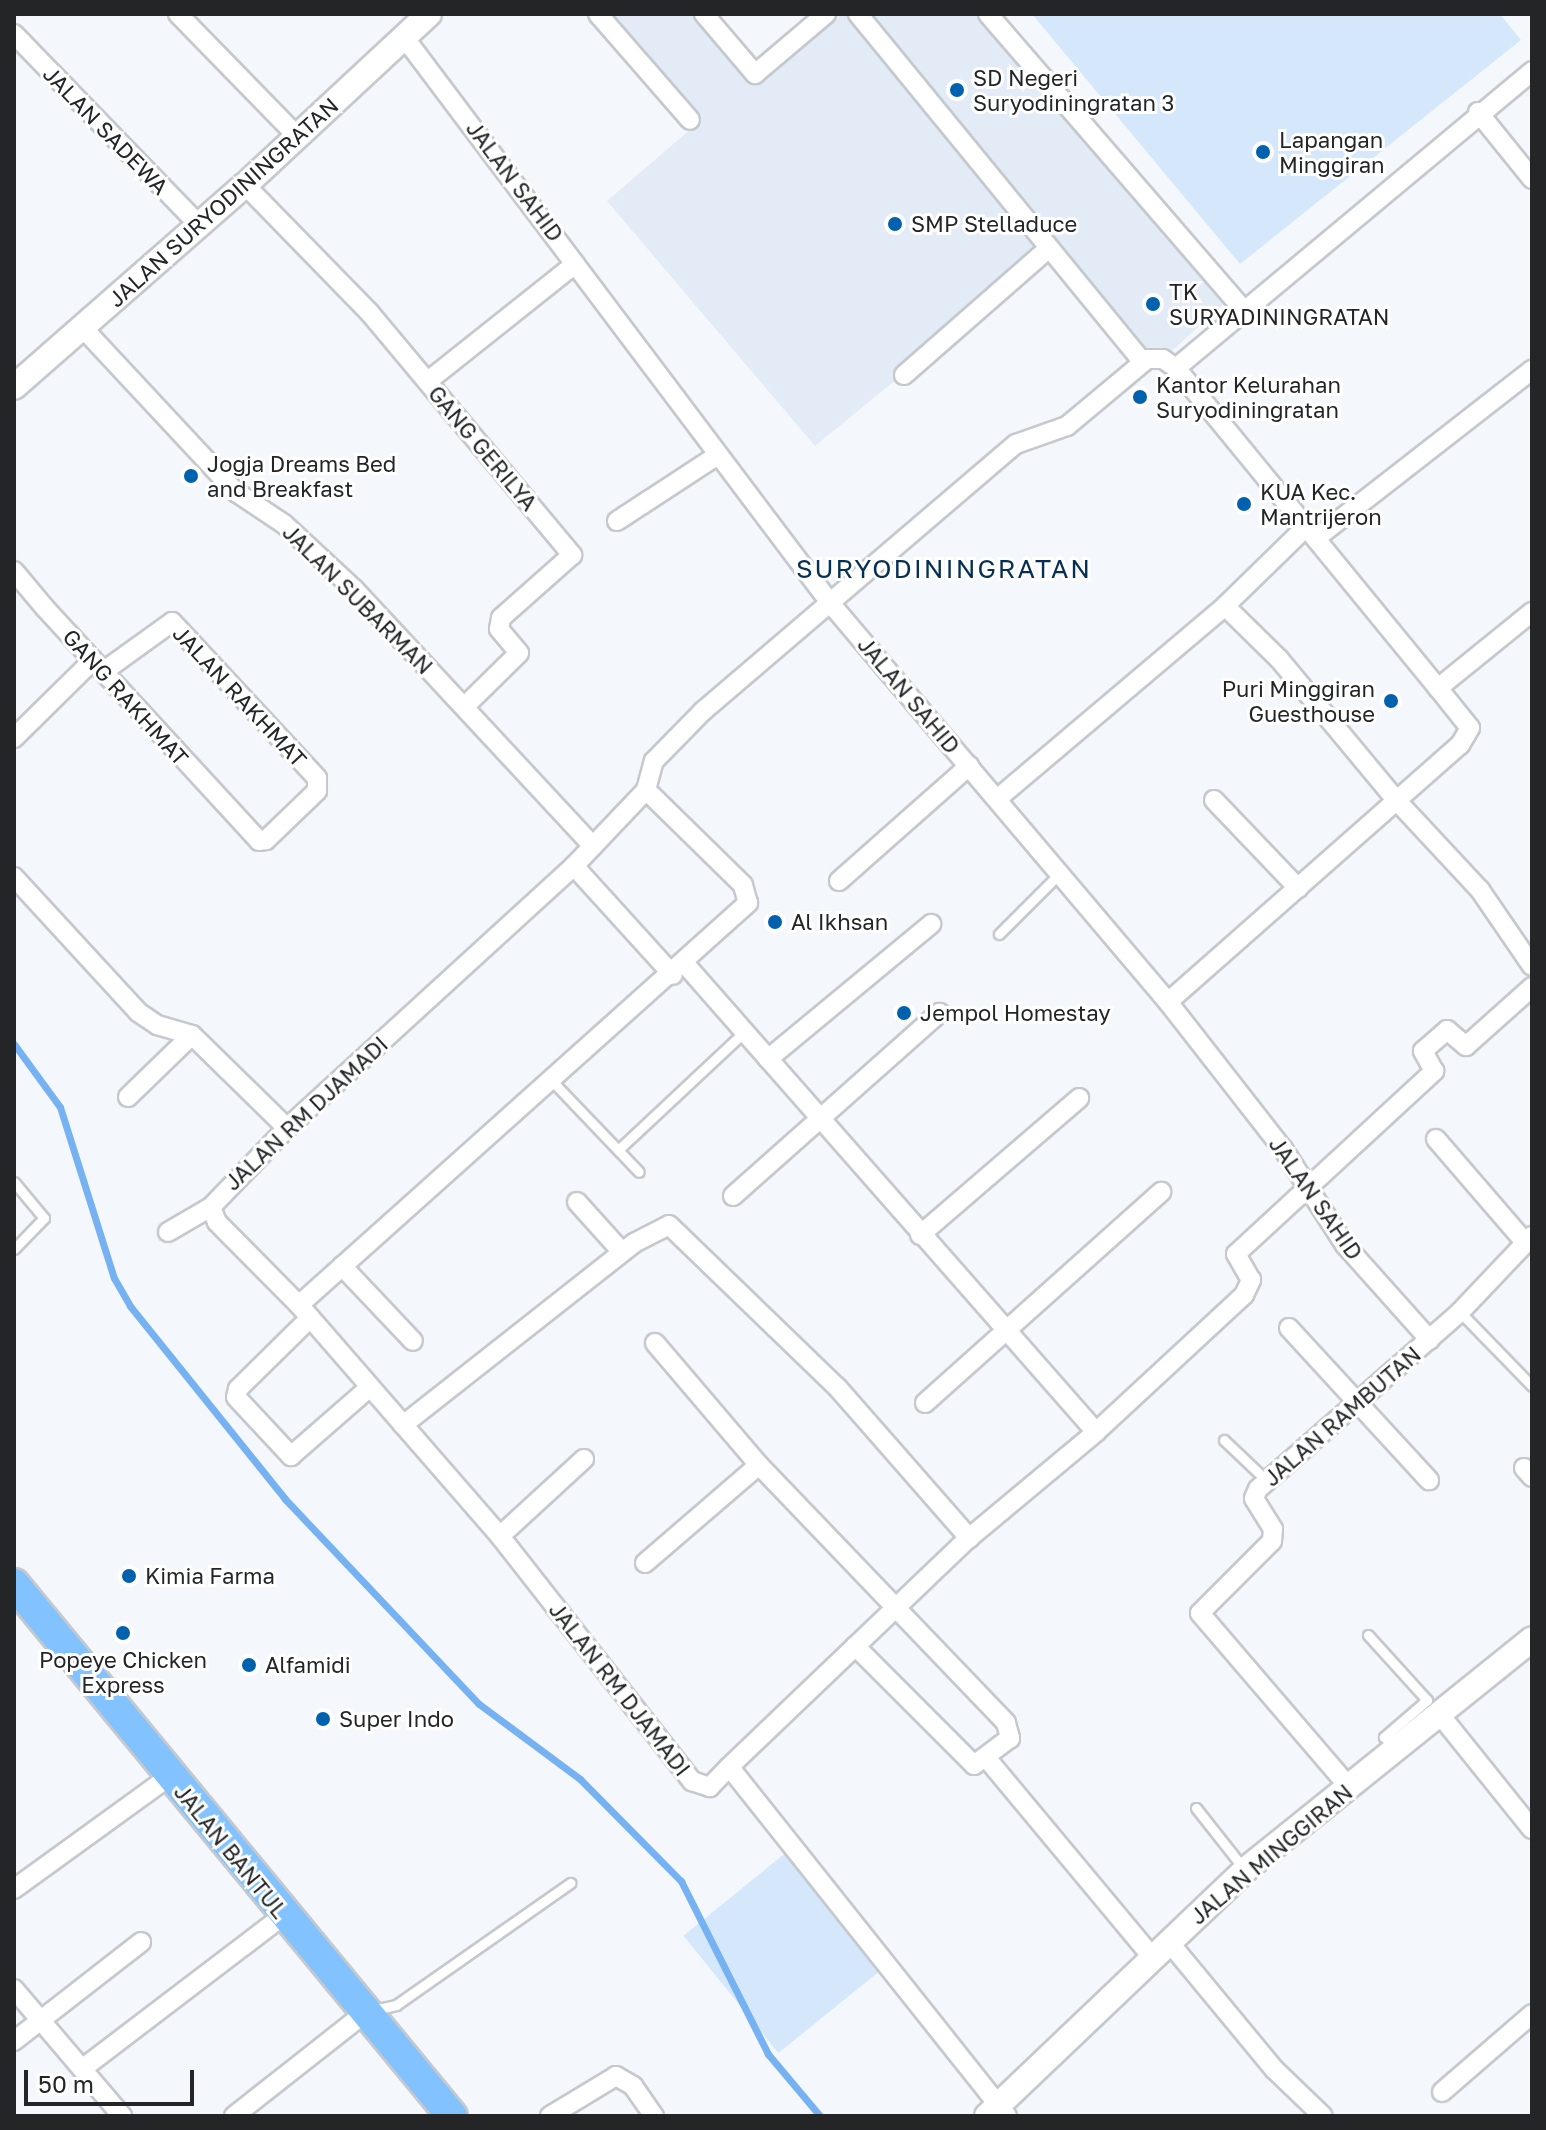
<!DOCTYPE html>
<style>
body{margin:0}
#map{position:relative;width:1546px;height:2130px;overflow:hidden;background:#f4f8fd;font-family:"Golos Text",sans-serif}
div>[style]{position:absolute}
.built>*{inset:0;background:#e2ebf6}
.green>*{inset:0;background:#d5e7fa;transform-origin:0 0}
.stream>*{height:7px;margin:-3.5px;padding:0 3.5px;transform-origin:3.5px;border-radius:3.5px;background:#76b1f2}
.roads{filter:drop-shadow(2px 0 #c5c9ce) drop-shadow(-2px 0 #c5c9ce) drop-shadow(0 2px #c5c9ce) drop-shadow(0 -2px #c5c9ce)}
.service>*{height:9px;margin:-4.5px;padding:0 4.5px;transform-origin:4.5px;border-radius:4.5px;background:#fff}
.minor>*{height:18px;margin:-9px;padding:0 9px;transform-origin:9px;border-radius:9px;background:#fff}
.tertiary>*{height:24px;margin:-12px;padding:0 12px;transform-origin:12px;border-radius:12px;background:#fff}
.primary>*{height:30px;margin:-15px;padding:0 15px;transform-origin:15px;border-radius:15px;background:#82c2fe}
.dots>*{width:22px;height:22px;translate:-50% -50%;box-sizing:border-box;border:4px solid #fff;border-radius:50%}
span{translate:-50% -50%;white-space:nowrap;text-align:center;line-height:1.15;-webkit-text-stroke:6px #fff;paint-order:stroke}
.poi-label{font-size:22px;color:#232527}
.left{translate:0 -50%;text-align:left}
.right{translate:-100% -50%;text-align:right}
.street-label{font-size:22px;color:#232527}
.quarter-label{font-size:26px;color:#062f54;letter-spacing:2px}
.frame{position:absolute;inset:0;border:16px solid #232527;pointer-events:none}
.scale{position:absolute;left:24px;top:2070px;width:170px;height:36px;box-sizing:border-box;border:4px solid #232527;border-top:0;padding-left:10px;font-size:24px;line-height:28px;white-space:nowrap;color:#232527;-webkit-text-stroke:6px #fff;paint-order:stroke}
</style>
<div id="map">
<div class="built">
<i style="clip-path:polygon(608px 14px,704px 14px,755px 74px,828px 14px,985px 14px,1227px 301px,1165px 357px,1149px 354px,1058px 247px,815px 446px,607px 201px,699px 122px)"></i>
</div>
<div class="green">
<i style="clip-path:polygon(1032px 14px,1500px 14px,1521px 40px,1240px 264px)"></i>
<i style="left:793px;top:1847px;width:151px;height:141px;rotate:51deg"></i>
</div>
<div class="stream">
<i style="left:14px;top:1044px;width:78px;rotate:53.9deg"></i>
<i style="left:60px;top:1107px;width:179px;rotate:72.5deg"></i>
<i style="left:114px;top:1278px;width:32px;rotate:60deg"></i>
<i style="left:130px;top:1306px;width:248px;rotate:51.2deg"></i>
<i style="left:285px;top:1499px;width:282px;rotate:46.6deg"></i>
<i style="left:479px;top:1704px;width:126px;rotate:36.6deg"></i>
<i style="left:580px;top:1779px;width:144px;rotate:45.3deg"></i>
<i style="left:681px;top:1881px;width:194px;rotate:63.3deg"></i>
<i style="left:768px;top:2054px;width:81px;rotate:50deg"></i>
</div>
<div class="roads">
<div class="service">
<i style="left:999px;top:934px;width:85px;rotate:-45deg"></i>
<i style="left:553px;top:1082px;width:124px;rotate:46.3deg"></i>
<i style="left:618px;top:1150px;width:174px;rotate:-43.1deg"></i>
<i style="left:14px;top:1182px;width:47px;rotate:50.2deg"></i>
<i style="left:44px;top:1218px;width:43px;rotate:134.1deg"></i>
<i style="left:1460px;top:1312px;width:103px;rotate:45.8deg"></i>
<i style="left:1224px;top:1440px;width:59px;rotate:43.6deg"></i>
<i style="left:1368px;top:1635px;width:88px;rotate:47.8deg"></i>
<i style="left:1427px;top:1700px;width:57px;rotate:139.3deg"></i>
<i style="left:1384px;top:1737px;width:13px;rotate:42deg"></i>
<i style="left:1196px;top:1808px;width:79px;rotate:51.7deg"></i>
<i style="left:373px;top:2010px;width:24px;rotate:-12deg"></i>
<i style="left:396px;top:2005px;width:213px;rotate:-35deg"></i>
</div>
<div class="minor">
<i style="left:178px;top:14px;width:170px;rotate:45.7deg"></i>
<i style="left:598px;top:14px;width:140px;rotate:49deg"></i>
<i style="left:704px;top:14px;width:79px;rotate:49.6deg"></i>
<i style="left:755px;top:74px;width:93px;rotate:-40.2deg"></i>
<i style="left:858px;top:14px;width:448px;rotate:50.7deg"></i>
<i style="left:988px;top:14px;width:392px;rotate:49.2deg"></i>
<i style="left:14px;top:34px;width:266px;rotate:45.9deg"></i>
<i style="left:404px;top:37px;width:710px;rotate:53.02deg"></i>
<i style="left:831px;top:604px;width:522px;rotate:49.74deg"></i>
<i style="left:1168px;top:1002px;width:187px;rotate:52deg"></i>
<i style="left:1283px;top:1149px;width:114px;rotate:57.1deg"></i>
<i style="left:1345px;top:1245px;width:127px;rotate:48.2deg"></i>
<i style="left:1478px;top:112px;width:86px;rotate:51.1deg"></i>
<i style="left:245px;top:185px;width:177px;rotate:45.7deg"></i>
<i style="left:369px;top:312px;width:317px;rotate:50.1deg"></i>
<i style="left:572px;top:555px;width:95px;rotate:138.4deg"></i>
<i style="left:501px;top:618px;width:11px;rotate:100deg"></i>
<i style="left:499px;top:629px;width:31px;rotate:50deg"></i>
<i style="left:519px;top:653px;width:77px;rotate:135.5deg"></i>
<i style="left:82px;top:327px;width:226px;rotate:47deg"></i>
<i style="left:236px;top:492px;width:58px;rotate:33.7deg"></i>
<i style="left:284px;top:524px;width:96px;rotate:42.9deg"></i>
<i style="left:354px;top:589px;width:351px;rotate:47.1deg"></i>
<i style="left:1176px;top:368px;width:464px;rotate:-39.8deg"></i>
<i style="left:904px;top:375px;width:193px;rotate:-41.2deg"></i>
<i style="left:428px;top:381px;width:188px;rotate:-38.5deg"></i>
<i style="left:617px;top:521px;width:121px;rotate:-33.2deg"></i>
<i style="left:1306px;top:527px;width:113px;rotate:135.7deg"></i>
<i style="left:1225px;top:606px;width:76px;rotate:44.5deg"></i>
<i style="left:1279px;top:659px;width:185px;rotate:50.3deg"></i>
<i style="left:1397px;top:801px;width:122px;rotate:47deg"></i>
<i style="left:1480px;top:890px;width:92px;rotate:55.6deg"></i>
<i style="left:1316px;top:538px;width:274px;rotate:-37.9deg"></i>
<i style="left:14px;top:571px;width:48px;rotate:50deg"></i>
<i style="left:45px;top:608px;width:316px;rotate:47.4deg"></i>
<i style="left:259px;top:841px;width:7px;rotate:-8deg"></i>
<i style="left:266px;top:840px;width:71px;rotate:-43.9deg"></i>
<i style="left:317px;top:791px;width:13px;rotate:-90deg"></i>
<i style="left:317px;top:778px;width:213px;rotate:-132.9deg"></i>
<i style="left:172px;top:622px;width:84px;rotate:144.2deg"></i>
<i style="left:14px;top:738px;width:111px;rotate:-44.6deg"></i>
<i style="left:997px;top:799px;width:299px;rotate:-40.2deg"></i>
<i style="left:1214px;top:800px;width:122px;rotate:46.3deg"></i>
<i style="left:574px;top:866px;width:147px;rotate:47.8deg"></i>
<i style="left:14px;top:877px;width:183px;rotate:47.4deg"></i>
<i style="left:138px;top:1012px;width:23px;rotate:34deg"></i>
<i style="left:157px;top:1025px;width:36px;rotate:16deg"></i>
<i style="left:192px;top:1035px;width:133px;rotate:44.4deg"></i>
<i style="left:839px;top:881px;width:174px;rotate:-41.5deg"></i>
<i style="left:685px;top:964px;width:623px;rotate:48.71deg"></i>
<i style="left:1168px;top:1002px;width:389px;rotate:-41.4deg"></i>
<i style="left:1460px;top:745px;width:20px;rotate:-60deg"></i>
<i style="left:1470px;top:728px;width:51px;rotate:-128.7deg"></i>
<i style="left:768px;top:1059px;width:212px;rotate:-39.6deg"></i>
<i style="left:128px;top:1097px;width:89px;rotate:-44.1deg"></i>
<i style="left:1436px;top:1139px;width:136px;rotate:49.2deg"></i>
<i style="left:733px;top:1196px;width:276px;rotate:-41.6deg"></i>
<i style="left:577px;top:1202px;width:67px;rotate:48deg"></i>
<i style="left:168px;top:1232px;width:50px;rotate:-30.2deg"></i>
<i style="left:920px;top:1235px;width:210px;rotate:-40.7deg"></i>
<i style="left:342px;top:1266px;width:103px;rotate:46.6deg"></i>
<i style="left:299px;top:1305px;width:603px;rotate:-41.84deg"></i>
<i style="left:748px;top:903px;width:19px;rotate:-106deg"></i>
<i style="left:743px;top:885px;width:136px;rotate:-135.6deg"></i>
<i style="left:310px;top:1318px;width:101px;rotate:135.4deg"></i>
<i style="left:238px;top:1389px;width:8px;rotate:104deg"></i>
<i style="left:236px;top:1397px;width:81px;rotate:47deg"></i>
<i style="left:291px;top:1456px;width:103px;rotate:-41.1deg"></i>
<i style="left:1289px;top:1328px;width:207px;rotate:47.4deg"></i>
<i style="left:655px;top:1343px;width:160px;rotate:49.6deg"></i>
<i style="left:925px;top:1403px;width:317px;rotate:-41.8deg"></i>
<i style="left:403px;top:1425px;width:294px;rotate:-38.2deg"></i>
<i style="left:634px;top:1243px;width:39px;rotate:-27deg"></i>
<i style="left:669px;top:1225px;width:233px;rotate:44deg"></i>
<i style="left:837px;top:1387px;width:201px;rotate:48.8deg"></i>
<i style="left:1524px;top:1468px;width:12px;rotate:48deg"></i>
<i style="left:500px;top:1536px;width:114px;rotate:-42.5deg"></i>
<i style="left:645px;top:1563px;width:150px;rotate:-40.7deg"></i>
<i style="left:759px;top:1465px;width:357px;rotate:46.2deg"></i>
<i style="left:1006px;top:1723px;width:16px;rotate:75deg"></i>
<i style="left:1010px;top:1738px;width:45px;rotate:143.1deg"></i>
<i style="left:974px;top:1765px;width:168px;rotate:-135deg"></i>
<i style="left:1441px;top:1716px;width:145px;rotate:51.2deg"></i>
<i style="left:988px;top:1760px;width:258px;rotate:50.2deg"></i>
<i style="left:729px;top:1767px;width:332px;rotate:-43.7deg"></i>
<i style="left:969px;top:1538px;width:165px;rotate:-39.8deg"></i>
<i style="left:1096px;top:1432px;width:202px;rotate:-42.8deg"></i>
<i style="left:1244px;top:1295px;width:17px;rotate:-65deg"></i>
<i style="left:1251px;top:1280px;width:30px;rotate:-120deg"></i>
<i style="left:1236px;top:1254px;width:270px;rotate:-42.7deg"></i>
<i style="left:1434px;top:1071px;width:23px;rotate:-119deg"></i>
<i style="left:1423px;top:1051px;width:32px;rotate:-41deg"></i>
<i style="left:1447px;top:1030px;width:25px;rotate:40deg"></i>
<i style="left:1466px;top:1046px;width:89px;rotate:-41.8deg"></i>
<i style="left:1349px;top:1787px;width:229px;rotate:-130.6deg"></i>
<i style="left:1200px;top:1613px;width:102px;rotate:-45deg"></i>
<i style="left:1272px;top:1541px;width:12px;rotate:-85deg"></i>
<i style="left:1273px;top:1529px;width:36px;rotate:-122deg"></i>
<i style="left:1254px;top:1498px;width:10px;rotate:-66deg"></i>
<i style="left:1258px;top:1489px;width:269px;rotate:-41.2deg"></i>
<i style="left:1460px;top:1312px;width:105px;rotate:-46.5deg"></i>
<i style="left:14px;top:1889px;width:193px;rotate:-35.9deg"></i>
<i style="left:1169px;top:1942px;width:166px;rotate:50.4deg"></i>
<i style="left:1275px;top:2070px;width:66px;rotate:43.8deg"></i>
<i style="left:14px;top:1989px;width:167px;rotate:49.6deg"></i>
<i style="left:14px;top:2041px;width:161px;rotate:-37.9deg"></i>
<i style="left:82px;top:2069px;width:253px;rotate:-37.3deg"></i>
<i style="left:1442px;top:2092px;width:119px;rotate:-40.9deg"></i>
<i style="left:234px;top:2116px;width:168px;rotate:-38.2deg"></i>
<i style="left:550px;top:2116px;width:77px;rotate:-31.2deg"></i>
<i style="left:616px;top:2076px;width:20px;rotate:30deg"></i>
<i style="left:633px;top:2086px;width:37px;rotate:55deg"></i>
<i style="left:1007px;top:2116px;width:446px;rotate:-128.5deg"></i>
<i style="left:729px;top:1767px;width:28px;rotate:134deg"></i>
<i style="left:710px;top:1787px;width:19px;rotate:-162deg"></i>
<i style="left:692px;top:1781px;width:311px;rotate:-128.1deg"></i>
<i style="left:500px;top:1536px;width:306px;rotate:-131deg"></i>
<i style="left:299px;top:1305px;width:117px;rotate:-134.7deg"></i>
<i style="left:217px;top:1222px;width:16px;rotate:-112deg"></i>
<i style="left:211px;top:1207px;width:110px;rotate:-46.1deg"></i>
<i style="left:287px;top:1128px;width:389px;rotate:-42.4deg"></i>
<i style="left:574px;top:866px;width:105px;rotate:-46.5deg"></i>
<i style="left:646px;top:790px;width:30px;rotate:-75deg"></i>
<i style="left:654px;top:761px;width:70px;rotate:-45.6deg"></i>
<i style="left:703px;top:711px;width:411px;rotate:-40.5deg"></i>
<i style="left:1016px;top:444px;width:54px;rotate:-19.4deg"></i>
<i style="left:1067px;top:426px;width:104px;rotate:-39.9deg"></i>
<i style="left:1147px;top:359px;width:16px"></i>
<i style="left:1163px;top:359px;width:16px;rotate:35deg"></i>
<i style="left:1176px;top:368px;width:414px;rotate:50.7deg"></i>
<i style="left:1438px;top:688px;width:121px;rotate:-39deg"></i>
</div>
<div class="tertiary">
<i style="left:14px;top:387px;width:307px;rotate:-41.2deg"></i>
<i style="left:245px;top:185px;width:251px;rotate:-42.9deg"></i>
<i style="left:987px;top:2116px;width:356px;rotate:-43.6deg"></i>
<i style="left:1245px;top:1870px;width:368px;rotate:-38.8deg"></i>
</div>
<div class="primary">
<i style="left:14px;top:1584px;width:689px;rotate:50.54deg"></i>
</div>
</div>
<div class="dots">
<i style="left:957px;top:90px;background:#0061ae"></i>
<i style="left:1263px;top:152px;background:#0061ae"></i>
<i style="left:895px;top:224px;background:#0061ae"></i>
<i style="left:1153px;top:304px;background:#0061ae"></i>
<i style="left:1140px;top:397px;background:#0061ae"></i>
<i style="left:191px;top:476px;background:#0061ae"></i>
<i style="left:1244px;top:504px;background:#0061ae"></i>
<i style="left:1391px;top:701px;background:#0061ae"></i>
<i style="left:775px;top:922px;background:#0061ae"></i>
<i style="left:904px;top:1013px;background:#0061ae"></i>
<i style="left:129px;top:1576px;background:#0061ae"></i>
<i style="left:123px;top:1633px;background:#0061ae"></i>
<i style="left:249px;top:1665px;background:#0061ae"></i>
<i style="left:323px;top:1719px;background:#0061ae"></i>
</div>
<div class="poi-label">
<span class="left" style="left:973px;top:90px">SD Negeri<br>Suryodiningratan 3</span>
<span class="left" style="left:1279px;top:152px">Lapangan<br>Minggiran</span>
<span class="left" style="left:911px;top:224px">SMP Stelladuce</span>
<span class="left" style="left:1169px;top:304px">TK<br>SURYADININGRATAN</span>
<span class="left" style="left:1156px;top:397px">Kantor Kelurahan<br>Suryodiningratan</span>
<span class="left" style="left:207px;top:476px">Jogja Dreams Bed<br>and Breakfast</span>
<span class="left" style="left:1260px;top:504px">KUA Kec.<br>Mantrijeron</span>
<span class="right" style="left:1375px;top:701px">Puri Minggiran<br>Guesthouse</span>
<span class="left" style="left:791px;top:922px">Al Ikhsan</span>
<span class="left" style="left:920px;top:1013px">Jempol Homestay</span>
<span class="left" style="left:145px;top:1576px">Kimia Farma</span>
<span style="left:123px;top:1672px">Popeye Chicken<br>Express</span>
<span class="left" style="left:265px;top:1665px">Alfamidi</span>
<span class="left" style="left:339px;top:1719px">Super Indo</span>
</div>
<div class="street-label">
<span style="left:106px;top:130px;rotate:46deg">JALAN SADEWA</span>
<span style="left:515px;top:181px;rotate:53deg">JALAN SAHID</span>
<span style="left:223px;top:202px;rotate:-42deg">JALAN SURYODININGRATAN</span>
<span style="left:483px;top:448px;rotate:50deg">GANG GERILYA</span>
<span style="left:358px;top:599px;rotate:45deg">JALAN SUBARMAN</span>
<span style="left:909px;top:695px;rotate:50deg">JALAN SAHID</span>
<span style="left:240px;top:696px;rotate:47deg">JALAN RAKHMAT</span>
<span style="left:126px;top:697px;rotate:48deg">GANG RAKHMAT</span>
<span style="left:306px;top:1113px;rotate:-43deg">JALAN RM DJAMADI</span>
<span style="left:1316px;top:1198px;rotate:55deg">JALAN SAHID</span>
<span style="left:1342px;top:1416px;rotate:-41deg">JALAN RAMBUTAN</span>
<span style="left:620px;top:1689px;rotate:52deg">JALAN RM DJAMADI</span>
<span style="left:231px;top:1851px;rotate:51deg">JALAN BANTUL</span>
<span style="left:1271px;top:1854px;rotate:-40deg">JALAN MINGGIRAN</span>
</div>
<div class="quarter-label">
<span style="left:944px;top:569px">SURYODININGRATAN</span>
</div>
<div class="frame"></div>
<div class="scale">50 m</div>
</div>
